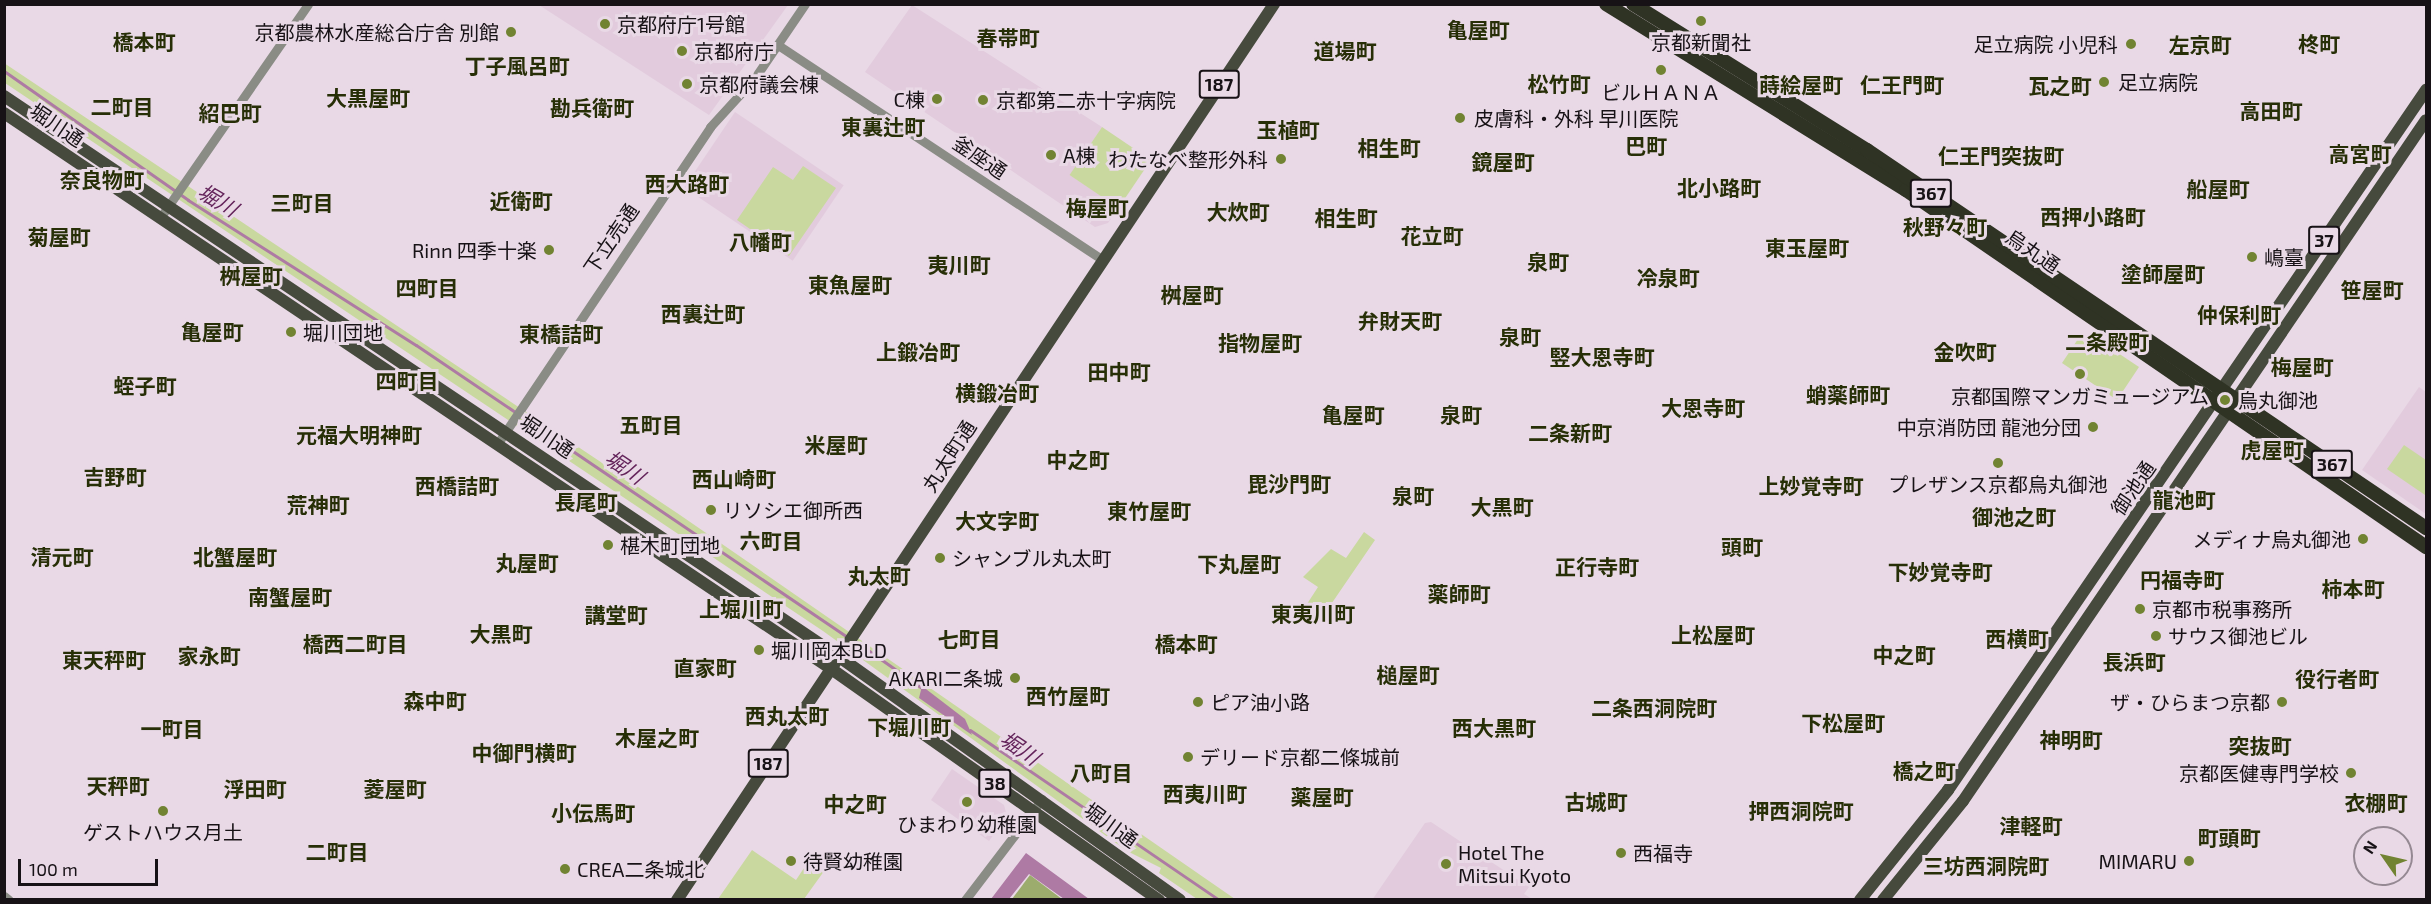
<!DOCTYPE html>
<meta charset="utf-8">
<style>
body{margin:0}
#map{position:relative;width:2431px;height:904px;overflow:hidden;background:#e9d9e6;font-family:"Exo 2","Noto Sans JP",sans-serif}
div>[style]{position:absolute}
.built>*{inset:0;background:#e2cbdd;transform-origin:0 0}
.green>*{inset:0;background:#c9d89f;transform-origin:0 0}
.forest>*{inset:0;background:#9cac6d}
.water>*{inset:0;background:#ae7aa4}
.stream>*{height:3px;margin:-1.5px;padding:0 1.5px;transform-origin:1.5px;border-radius:1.5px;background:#ae7aa4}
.minor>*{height:9px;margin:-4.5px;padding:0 4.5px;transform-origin:4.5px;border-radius:4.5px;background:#8a8c85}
.major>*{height:12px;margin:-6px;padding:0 6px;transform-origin:6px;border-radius:6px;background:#464a3d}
.highway>*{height:14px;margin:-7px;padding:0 7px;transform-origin:7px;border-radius:7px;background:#2f3324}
.dots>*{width:16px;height:16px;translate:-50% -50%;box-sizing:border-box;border:3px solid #e9d9e6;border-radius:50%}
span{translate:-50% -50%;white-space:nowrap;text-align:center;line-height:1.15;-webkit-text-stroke:6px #e9d9e6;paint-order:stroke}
.shield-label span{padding:2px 4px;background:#e9d9e6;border:2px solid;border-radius:4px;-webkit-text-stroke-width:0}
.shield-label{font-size:18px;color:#171216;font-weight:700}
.poi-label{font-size:20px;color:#171216}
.left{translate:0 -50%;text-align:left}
.right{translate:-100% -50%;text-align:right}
.street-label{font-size:20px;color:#171216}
.neighbourhood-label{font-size:21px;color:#272f07;font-weight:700}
.water-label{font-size:21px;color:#64245b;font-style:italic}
.frame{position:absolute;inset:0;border:6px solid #171216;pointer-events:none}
.north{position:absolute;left:2353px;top:826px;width:60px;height:60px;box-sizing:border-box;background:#e9d9e6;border:2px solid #958993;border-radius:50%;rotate:304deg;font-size:16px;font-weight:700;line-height:24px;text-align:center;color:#171216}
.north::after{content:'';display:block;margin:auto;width:21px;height:27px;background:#718332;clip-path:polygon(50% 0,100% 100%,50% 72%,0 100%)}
.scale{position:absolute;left:18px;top:859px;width:140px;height:27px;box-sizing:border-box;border:3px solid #171216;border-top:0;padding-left:8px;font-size:18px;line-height:21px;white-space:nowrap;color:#171216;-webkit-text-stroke:4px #e9d9e6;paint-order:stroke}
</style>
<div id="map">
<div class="built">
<i style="clip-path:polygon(539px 5px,788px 5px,709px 115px)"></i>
<i style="clip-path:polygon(912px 5px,1102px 127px,1070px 175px,1119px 208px,1108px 223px,1095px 227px,865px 72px)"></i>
<i style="left:735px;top:112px;width:131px;height:91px;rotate:34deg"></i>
<i style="clip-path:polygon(2419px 387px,2426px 392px,2426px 514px,2362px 470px)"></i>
<i style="clip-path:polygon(952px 769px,1004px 805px,1007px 816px,989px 841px,931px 800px)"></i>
<i style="clip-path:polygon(1431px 822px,1529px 887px,1524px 894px,1532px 899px,1372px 900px,1425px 823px)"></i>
</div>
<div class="green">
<i style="clip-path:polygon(4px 63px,680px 515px,1235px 899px,1197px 899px,1159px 873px,1161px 868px,1127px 851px,823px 631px,5px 83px)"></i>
<i style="left:1102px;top:127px;width:59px;height:58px;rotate:34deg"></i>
<i style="clip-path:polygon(803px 166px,836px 188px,789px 256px,737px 220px,773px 167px,793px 180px)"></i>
<i style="clip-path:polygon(2080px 336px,2098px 350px,2103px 343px,2139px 367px,2117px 400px,2062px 363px)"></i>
<i style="clip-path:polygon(2404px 445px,2426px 460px,2425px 495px,2387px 469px)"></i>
<i style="clip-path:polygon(1364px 532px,1375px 540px,1323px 616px,1307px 604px,1318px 587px,1303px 577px,1331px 549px,1346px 558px)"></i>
<i style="clip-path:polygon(752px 850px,796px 880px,812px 856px,827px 867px,804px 899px,718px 899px)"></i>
</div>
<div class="forest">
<i style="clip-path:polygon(1030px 875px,1062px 899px,1012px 899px)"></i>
</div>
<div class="water">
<i style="clip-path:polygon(922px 686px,965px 719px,972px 735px,919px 698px)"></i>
<i style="clip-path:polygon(1026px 853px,1089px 899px,1064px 899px,1029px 874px,1009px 899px,991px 899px)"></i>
</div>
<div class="stream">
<i style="left:4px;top:71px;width:225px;rotate:35deg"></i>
<i style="left:188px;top:200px;width:270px;rotate:32.5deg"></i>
<i style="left:416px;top:345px;width:523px;rotate:34.09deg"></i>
<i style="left:855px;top:641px;width:83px;rotate:35.2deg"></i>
<i style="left:970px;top:730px;width:301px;rotate:34.3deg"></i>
</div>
<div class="minor">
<i style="left:778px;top:45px;width:387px;rotate:33.5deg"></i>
<i style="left:160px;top:218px;width:260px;rotate:-55.3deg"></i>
<i style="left:498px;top:443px;width:381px;rotate:-56.1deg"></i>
<i style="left:710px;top:127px;width:65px;rotate:-47.5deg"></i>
<i style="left:754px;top:79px;width:91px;rotate:-55.8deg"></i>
<i style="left:4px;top:896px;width:6px;rotate:39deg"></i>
<i style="left:965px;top:900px;width:127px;rotate:-52.7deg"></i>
</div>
<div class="major">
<i style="left:4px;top:96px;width:1005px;rotate:33.88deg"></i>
<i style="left:838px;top:656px;width:420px;rotate:35.5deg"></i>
<i style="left:4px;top:113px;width:995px;rotate:33.9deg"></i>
<i style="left:830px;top:668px;width:403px;rotate:35.2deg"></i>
<i style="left:677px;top:900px;width:1077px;rotate:-56.32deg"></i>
<i style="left:1860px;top:900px;width:141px;rotate:-51.3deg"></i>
<i style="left:1948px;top:790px;width:848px;rotate:-55.67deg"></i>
<i style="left:1883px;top:900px;width:127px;rotate:-51.1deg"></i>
<i style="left:1963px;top:801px;width:823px;rotate:-55.79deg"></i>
</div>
<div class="highway">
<i style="left:1606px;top:4px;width:353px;rotate:31.8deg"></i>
<i style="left:1906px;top:190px;width:631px;rotate:34.47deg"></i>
<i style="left:1633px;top:4px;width:276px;rotate:32deg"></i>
<i style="left:1867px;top:150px;width:675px;rotate:34.07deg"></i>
</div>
<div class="dots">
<i style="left:1701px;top:21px;background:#718332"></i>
<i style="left:605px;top:24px;background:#718332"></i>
<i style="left:511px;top:32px;background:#718332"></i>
<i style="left:2131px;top:44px;background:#718332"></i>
<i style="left:682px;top:51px;background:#718332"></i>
<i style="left:1661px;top:70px;background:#718332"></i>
<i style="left:2104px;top:82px;background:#718332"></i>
<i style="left:687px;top:84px;background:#718332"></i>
<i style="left:937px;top:99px;background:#718332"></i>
<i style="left:983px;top:100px;background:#718332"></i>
<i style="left:1460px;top:118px;background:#718332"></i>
<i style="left:1051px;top:155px;background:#718332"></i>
<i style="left:1281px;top:159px;background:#718332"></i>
<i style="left:549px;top:250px;background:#718332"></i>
<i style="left:2252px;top:257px;background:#718332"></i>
<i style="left:291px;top:332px;background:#718332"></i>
<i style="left:2080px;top:374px;background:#718332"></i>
<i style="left:2225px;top:400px;background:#718332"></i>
<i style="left:2093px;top:427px;background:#718332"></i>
<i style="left:1998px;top:463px;background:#718332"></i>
<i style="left:711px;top:510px;background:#718332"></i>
<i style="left:2363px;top:539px;background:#718332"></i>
<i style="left:608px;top:545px;background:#718332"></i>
<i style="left:940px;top:558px;background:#718332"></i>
<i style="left:2140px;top:609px;background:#718332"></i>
<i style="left:2156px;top:636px;background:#718332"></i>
<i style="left:759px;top:650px;background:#718332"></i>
<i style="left:1015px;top:678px;background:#718332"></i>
<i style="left:1198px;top:702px;background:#718332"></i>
<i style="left:2282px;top:702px;background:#718332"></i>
<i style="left:1188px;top:757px;background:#718332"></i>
<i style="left:2351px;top:773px;background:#718332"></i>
<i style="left:967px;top:802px;background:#718332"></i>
<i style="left:163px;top:811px;background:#718332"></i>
<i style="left:1621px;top:853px;background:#718332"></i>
<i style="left:791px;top:861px;background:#718332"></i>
<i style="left:2189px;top:861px;background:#718332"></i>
<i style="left:1446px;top:864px;background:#718332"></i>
<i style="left:565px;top:869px;background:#718332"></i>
</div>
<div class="shield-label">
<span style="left:1219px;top:84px">187</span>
<span style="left:1931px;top:193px">367</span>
<span style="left:2324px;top:240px">37</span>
<span style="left:2332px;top:464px">367</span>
<span style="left:768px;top:763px">187</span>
<span style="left:995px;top:783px">38</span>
</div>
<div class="poi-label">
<span class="left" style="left:617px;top:24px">京都府庁1号館</span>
<span class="right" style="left:499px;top:32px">京都農林水産総合庁舎 別館</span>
<span style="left:1701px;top:42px">京都新聞社</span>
<span class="right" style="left:2118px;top:44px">足立病院 小児科</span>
<span class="left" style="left:694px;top:51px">京都府庁</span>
<span class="left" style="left:2118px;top:82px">足立病院</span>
<span class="left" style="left:699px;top:84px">京都府議会棟</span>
<span style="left:1661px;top:92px">ビルＨＡＮＡ</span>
<span class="right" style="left:925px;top:99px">C棟</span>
<span class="left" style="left:996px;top:100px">京都第二赤十字病院</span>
<span class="left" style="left:1474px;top:118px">皮膚科・外科 早川医院</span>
<span class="left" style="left:1063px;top:155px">A棟</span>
<span class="right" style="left:1268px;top:159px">わたなべ整形外科</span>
<span class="right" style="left:537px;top:250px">Rinn 四季十楽</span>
<span class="left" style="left:2264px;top:257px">嶋臺</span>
<span class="left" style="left:303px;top:332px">堀川団地</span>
<span style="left:2080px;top:396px">京都国際マンガミュージアム</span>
<span class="left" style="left:2238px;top:400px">烏丸御池</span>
<span class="right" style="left:2081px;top:427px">中京消防団 龍池分団</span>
<span style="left:1998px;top:484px">プレザンス京都烏丸御池</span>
<span class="left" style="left:723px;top:510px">リソシエ御所西</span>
<span class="right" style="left:2351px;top:539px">メディナ烏丸御池</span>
<span class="left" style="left:620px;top:545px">椹木町団地</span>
<span class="left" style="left:952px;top:558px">シャンブル丸太町</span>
<span class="left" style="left:2152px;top:609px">京都市税事務所</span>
<span class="left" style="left:2168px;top:636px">サウス御池ビル</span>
<span class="left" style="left:771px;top:650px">堀川岡本BLD</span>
<span class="right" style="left:1003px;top:678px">AKARI二条城</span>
<span class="left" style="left:1210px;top:702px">ピア油小路</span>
<span class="right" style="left:2270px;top:702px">ザ・ひらまつ京都</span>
<span class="left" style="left:1200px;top:757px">デリード京都二條城前</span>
<span class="right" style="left:2339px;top:773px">京都医健専門学校</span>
<span style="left:967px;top:824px">ひまわり幼稚園</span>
<span style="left:163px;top:832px">ゲストハウス月土</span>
<span class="left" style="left:1458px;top:864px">Hotel The<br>Mitsui Kyoto</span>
<span class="left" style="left:1633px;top:853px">西福寺</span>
<span class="left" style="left:803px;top:861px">待賢幼稚園</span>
<span class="right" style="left:2177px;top:861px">MIMARU</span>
<span class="left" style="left:577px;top:869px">CREA二条城北</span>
</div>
<div class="street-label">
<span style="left:57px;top:125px;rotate:34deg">堀川通</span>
<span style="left:980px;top:157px;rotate:34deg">釜座通</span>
<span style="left:611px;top:239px;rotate:-56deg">下立売通</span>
<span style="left:2033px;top:251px;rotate:34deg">烏丸通</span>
<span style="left:547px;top:436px;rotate:34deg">堀川通</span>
<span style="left:949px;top:456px;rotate:-57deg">丸太町通</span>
<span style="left:2133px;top:488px;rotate:-55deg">御池通</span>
<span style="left:1111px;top:825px;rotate:36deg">堀川通</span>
</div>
<div class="neighbourhood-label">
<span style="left:1478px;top:30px">亀屋町</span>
<span style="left:1008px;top:38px">春帯町</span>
<span style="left:144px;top:42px">橋本町</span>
<span style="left:2319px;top:44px">柊町</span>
<span style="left:2200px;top:45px">左京町</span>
<span style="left:1345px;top:51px">道場町</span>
<span style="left:517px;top:66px">丁子風呂町</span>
<span style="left:1559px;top:84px">松竹町</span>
<span style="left:1801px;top:85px">蒔絵屋町</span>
<span style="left:1902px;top:85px">仁王門町</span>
<span style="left:2060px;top:86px">瓦之町</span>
<span style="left:368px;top:98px">大黒屋町</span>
<span style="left:122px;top:107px">二町目</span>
<span style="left:592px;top:108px">勘兵衛町</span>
<span style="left:2271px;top:111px">高田町</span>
<span style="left:230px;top:113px">紹巴町</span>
<span style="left:883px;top:127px">東裏辻町</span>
<span style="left:1288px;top:130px">玉植町</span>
<span style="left:1646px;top:146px">巴町</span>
<span style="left:1389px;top:148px">相生町</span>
<span style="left:2360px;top:154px">高宮町</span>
<span style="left:2001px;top:156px">仁王門突抜町</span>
<span style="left:1503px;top:162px">鏡屋町</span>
<span style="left:102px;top:180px">奈良物町</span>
<span style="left:687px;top:184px">西大路町</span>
<span style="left:1719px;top:188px">北小路町</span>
<span style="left:2218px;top:189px">船屋町</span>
<span style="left:521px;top:201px">近衛町</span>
<span style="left:302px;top:203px">三町目</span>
<span style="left:1097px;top:208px">梅屋町</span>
<span style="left:1238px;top:212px">大炊町</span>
<span style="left:2093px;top:217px">西押小路町</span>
<span style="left:1346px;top:218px">相生町</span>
<span style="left:1945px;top:227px">秋野々町</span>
<span style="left:1432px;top:236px">花立町</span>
<span style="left:59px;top:237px">菊屋町</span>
<span style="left:760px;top:242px">八幡町</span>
<span style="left:1807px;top:248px">東玉屋町</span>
<span style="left:1548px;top:262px">泉町</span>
<span style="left:959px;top:265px">夷川町</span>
<span style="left:2163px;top:274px">塗師屋町</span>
<span style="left:251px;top:276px">桝屋町</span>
<span style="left:1668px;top:278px">冷泉町</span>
<span style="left:850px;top:285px">東魚屋町</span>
<span style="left:427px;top:288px">四町目</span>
<span style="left:2372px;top:290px">笹屋町</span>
<span style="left:1192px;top:295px">桝屋町</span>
<span style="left:703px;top:314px">西裏辻町</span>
<span style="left:2239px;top:315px">仲保利町</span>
<span style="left:1400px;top:321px">弁財天町</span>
<span style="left:212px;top:332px">亀屋町</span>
<span style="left:561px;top:334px">東橋詰町</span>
<span style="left:1520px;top:337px">泉町</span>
<span style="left:2107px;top:342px">二条殿町</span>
<span style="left:1260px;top:343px">指物屋町</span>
<span style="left:918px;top:352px">上鍛冶町</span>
<span style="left:1965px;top:352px">金吹町</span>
<span style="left:1602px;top:357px">竪大恩寺町</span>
<span style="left:2302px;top:367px">梅屋町</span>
<span style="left:1119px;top:372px">田中町</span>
<span style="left:407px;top:381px">四町目</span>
<span style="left:145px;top:386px">蛭子町</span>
<span style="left:997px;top:393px">横鍛冶町</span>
<span style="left:1848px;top:395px">蛸薬師町</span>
<span style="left:1703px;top:408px">大恩寺町</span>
<span style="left:1353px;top:415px">亀屋町</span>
<span style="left:1461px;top:415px">泉町</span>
<span style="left:651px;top:425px">五町目</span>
<span style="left:1570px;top:433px">二条新町</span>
<span style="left:359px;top:435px">元福大明神町</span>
<span style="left:836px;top:445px">米屋町</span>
<span style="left:2272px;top:450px">虎屋町</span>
<span style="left:1078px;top:460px">中之町</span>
<span style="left:115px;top:477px">吉野町</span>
<span style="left:734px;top:479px">西山崎町</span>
<span style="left:1289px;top:484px">毘沙門町</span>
<span style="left:457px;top:486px">西橋詰町</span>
<span style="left:1811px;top:486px">上妙覚寺町</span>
<span style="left:1413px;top:496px">泉町</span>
<span style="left:2184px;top:500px">龍池町</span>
<span style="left:586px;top:502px">長尾町</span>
<span style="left:318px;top:505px">荒神町</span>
<span style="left:1502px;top:507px">大黒町</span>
<span style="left:1149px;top:511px">東竹屋町</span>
<span style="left:2014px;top:517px">御池之町</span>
<span style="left:997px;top:521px">大文字町</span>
<span style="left:771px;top:541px">六町目</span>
<span style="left:1742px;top:547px">頭町</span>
<span style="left:62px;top:557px">清元町</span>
<span style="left:235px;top:557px">北蟹屋町</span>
<span style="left:527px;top:563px">丸屋町</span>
<span style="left:1239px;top:564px">下丸屋町</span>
<span style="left:1597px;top:567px">正行寺町</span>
<span style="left:1940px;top:572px">下妙覚寺町</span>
<span style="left:879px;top:576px">丸太町</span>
<span style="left:2182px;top:580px">円福寺町</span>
<span style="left:2353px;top:589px">柿本町</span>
<span style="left:1459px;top:594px">薬師町</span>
<span style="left:290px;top:597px">南蟹屋町</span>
<span style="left:741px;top:609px">上堀川町</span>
<span style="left:1313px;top:614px">東夷川町</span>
<span style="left:616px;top:615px">講堂町</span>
<span style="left:501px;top:634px">大黒町</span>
<span style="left:1713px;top:635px">上松屋町</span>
<span style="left:969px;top:639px">七町目</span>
<span style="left:2017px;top:639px">西横町</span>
<span style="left:355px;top:644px">橋西二町目</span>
<span style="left:1186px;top:644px">橋本町</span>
<span style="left:1904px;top:655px">中之町</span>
<span style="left:209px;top:656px">家永町</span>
<span style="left:104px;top:660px">東天秤町</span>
<span style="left:2134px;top:662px">長浜町</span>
<span style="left:705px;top:668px">直家町</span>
<span style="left:1408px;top:675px">槌屋町</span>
<span style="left:2337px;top:679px">役行者町</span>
<span style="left:1068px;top:696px">西竹屋町</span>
<span style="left:435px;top:701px">森中町</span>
<span style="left:1654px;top:708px">二条西洞院町</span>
<span style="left:787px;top:716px">西丸太町</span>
<span style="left:1843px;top:723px">下松屋町</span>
<span style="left:909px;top:727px">下堀川町</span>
<span style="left:1494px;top:728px">西大黒町</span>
<span style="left:172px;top:729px">一町目</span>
<span style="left:657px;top:738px">木屋之町</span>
<span style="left:2071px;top:740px">神明町</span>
<span style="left:2260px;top:746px">突抜町</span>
<span style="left:524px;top:753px">中御門横町</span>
<span style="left:1924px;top:771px">橋之町</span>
<span style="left:1101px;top:773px">八町目</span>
<span style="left:118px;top:786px">天秤町</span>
<span style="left:255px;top:789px">浮田町</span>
<span style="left:395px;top:789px">菱屋町</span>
<span style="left:1205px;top:794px">西夷川町</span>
<span style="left:1322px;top:797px">薬屋町</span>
<span style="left:1596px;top:802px">古城町</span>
<span style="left:2376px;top:803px">衣棚町</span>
<span style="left:855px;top:804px">中之町</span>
<span style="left:1801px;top:811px">押西洞院町</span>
<span style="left:593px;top:813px">小伝馬町</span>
<span style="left:2031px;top:826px">津軽町</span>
<span style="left:2229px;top:838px">町頭町</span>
<span style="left:337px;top:852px">二町目</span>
<span style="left:1986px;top:866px">三坊西洞院町</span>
</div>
<div class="water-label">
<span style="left:218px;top:200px;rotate:31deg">堀川</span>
<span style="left:625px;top:467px;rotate:34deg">堀川</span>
<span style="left:1020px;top:748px;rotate:34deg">堀川</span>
</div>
<div class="frame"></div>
<div class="north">N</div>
<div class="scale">100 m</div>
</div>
